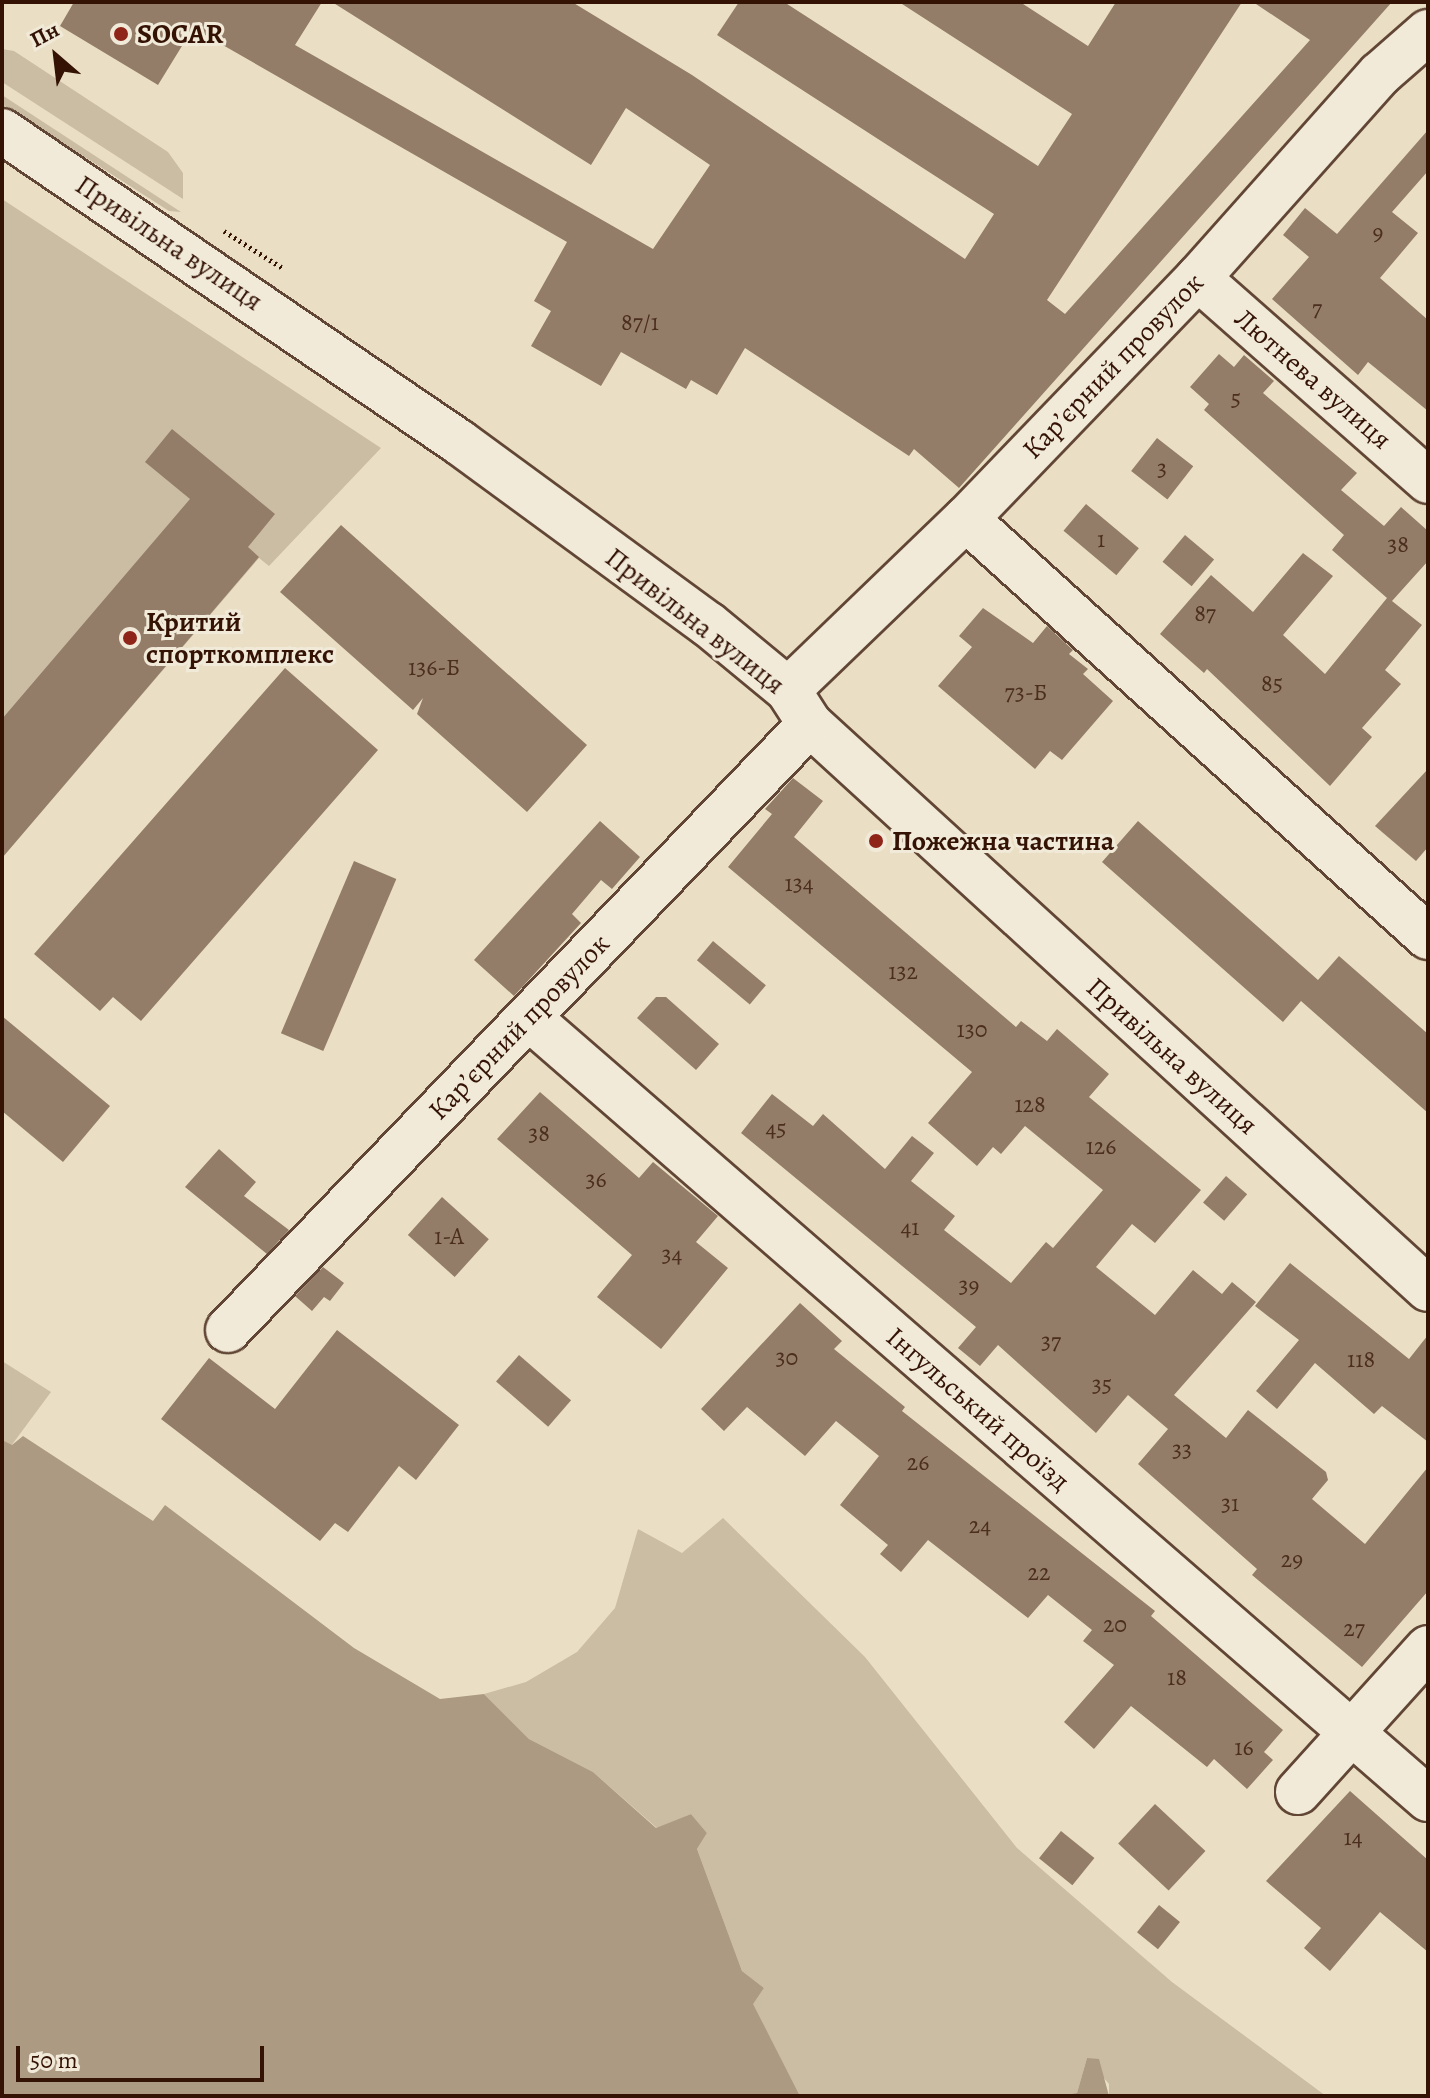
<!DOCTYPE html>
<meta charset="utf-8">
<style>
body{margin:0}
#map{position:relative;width:1430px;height:2098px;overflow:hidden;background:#eadfc4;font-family:Alegreya,serif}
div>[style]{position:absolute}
.green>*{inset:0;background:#cbbca4}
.water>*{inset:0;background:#ac9a83}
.building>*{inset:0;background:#937d68;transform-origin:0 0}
.path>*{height:5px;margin-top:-2.5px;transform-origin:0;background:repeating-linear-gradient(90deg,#341305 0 2px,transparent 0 6px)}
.roads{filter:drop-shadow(2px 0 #624635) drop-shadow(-2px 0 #624635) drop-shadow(0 2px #624635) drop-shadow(0 -2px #624635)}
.minor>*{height:44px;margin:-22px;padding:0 22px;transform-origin:22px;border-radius:22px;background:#f1ead9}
.dots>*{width:22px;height:22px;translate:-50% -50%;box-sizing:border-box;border:4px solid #f1ead9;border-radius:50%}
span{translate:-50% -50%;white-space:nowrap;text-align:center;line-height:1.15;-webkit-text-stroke:6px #f1ead9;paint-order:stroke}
.number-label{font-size:24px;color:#4c2e1e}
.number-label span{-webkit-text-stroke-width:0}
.poi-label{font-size:28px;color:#341305;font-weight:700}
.left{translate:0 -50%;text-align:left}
.street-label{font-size:28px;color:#341305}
.frame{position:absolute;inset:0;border:4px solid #341305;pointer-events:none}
.north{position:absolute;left:16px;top:16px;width:80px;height:80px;-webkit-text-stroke:6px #f1ead9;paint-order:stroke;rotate:332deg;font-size:22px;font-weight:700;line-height:32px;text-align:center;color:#341305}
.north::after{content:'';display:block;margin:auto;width:28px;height:36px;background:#341305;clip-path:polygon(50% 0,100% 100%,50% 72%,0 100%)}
.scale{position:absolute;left:16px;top:2046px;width:248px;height:36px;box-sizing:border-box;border:4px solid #341305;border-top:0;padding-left:10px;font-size:24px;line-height:28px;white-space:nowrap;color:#341305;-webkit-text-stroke:6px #f1ead9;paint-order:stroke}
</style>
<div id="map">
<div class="green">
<i style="clip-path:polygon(2px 49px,14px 51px,168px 152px,183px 173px,183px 199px,2px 82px)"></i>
<i style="clip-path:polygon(2px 95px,181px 212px,169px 211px,2px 104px)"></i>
<i style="clip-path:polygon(2px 199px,381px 448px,269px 566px,259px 558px,2px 858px)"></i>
<i style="clip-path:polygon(2px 1361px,51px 1392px,11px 1446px,2px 1440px)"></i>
<i style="clip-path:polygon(723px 1518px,865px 1657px,1017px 1848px,1172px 1982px,1326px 2096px,1109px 2096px,1109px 2084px,1087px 2058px,1077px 2093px,1055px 2096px,800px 2096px,752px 2004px,764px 1988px,742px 1971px,697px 1849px,707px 1833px,691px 1814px,657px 1828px,593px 1772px,529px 1739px,484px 1694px,526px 1682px,577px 1652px,615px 1608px,638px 1529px,682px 1553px)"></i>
</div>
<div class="water">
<i style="clip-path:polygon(23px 1436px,153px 1521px,165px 1505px,354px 1648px,440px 1699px,484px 1694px,529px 1739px,593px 1772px,656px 1828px,691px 1814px,707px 1833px,697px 1849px,742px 1971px,764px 1988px,753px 2004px,800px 2096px,2px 2096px,2px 1440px,12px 1445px)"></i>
<i style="clip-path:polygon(1087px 2058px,1099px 2059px,1109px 2096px,1055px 2096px,1077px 2093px)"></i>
</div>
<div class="building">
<i style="clip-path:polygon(74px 2px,322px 2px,295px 45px,653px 249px,710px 165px,626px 108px,591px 165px,332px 2px,572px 2px,692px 75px,965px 259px,994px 214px,717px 35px,739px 2px,784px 2px,1038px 166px,1072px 114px,899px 2px,1020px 2px,1088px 46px,1116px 2px,1242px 2px,1047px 300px,1065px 314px,1310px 40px,1253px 2px,1392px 2px,959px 488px,914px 449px,909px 456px,745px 348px,717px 395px,691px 380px,686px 389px,621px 352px,601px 386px,531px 346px,551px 311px,534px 301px,567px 242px,193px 28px,158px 85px,60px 26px)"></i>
<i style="clip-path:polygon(1428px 130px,1428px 171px,1392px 212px,1418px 233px,1380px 278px,1428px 320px,1428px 411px,1368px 362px,1358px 375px,1272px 299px,1309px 257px,1283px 235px,1305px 208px,1337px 234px)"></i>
<i style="clip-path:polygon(1219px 354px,1234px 367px,1244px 355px,1274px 381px,1263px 393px,1357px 473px,1341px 490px,1384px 526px,1401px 507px,1428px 531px,1428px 561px,1392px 601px,1422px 625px,1385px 670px,1401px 684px,1362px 728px,1372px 737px,1330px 786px,1207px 669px,1204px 673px,1160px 634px,1211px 575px,1253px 612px,1303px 553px,1333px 576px,1283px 635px,1325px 674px,1387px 598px,1332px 550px,1344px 535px,1204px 410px,1209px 404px,1190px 387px)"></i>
<i style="clip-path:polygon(172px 429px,275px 514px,248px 547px,259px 557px,2px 858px,2px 719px,190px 499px,145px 462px)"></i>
<i style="left:1157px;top:438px;width:46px;height:42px;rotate:38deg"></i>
<i style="left:1086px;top:504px;width:69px;height:35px;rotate:40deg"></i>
<i style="clip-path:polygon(341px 525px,587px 745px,527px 812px,417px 714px,423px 698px,413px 710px,280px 592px)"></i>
<i style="left:1185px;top:535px;width:38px;height:35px;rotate:40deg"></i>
<i style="clip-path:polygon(983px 608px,1033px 643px,1047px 626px,1073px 650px,1069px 654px,1088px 669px,1083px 674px,1113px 701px,1062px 760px,1050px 751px,1035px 769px,938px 686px,972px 647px,959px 636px)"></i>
<i style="clip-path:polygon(285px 668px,378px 750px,141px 1021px,113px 997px,100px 1011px,34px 954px)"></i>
<i style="clip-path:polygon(1428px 769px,1428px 847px,1416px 861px,1375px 826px)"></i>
<i style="clip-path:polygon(793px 778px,823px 801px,794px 837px,1016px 1027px,1021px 1021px,1047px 1041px,1057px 1029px,1109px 1074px,1089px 1097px,1201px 1190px,1155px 1243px,1132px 1224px,1096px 1267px,1155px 1315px,1193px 1270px,1222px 1294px,1232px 1282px,1256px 1302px,1174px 1395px,1226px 1438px,1248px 1410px,1326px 1472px,1328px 1480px,1312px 1499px,1365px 1544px,1428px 1467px,1428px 1591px,1362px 1667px,1252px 1575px,1257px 1569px,1138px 1464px,1168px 1429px,1128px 1395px,1096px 1433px,998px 1345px,980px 1366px,958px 1348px,976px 1327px,741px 1133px,772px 1094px,813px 1126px,823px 1114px,885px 1169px,912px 1136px,934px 1153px,911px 1181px,955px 1216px,944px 1230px,1011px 1283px,1046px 1242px,1053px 1248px,1103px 1190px,1025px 1126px,1001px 1154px,993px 1147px,977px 1166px,928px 1123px,972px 1072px,728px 867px,772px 814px,765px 809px)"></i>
<i style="clip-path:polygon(600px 821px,640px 857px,612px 889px,601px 880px,572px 914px,581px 923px,514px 996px,474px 960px)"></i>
<i style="clip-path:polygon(1138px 821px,1318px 980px,1339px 956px,1428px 1034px,1428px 1113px,1301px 1001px,1283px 1022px,1102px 862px)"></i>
<i style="left:354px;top:861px;width:46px;height:187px;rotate:23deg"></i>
<i style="left:713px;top:941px;width:69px;height:25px;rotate:40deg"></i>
<i style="clip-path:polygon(656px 997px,666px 997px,719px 1044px,696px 1070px,637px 1018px)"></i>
<i style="clip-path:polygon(2px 1016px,110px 1106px,63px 1162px,2px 1111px)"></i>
<i style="clip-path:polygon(540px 1092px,639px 1178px,653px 1162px,718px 1216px,696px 1242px,728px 1268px,661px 1349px,597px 1297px,632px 1255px,497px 1139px)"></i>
<i style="clip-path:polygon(219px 1149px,256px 1182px,244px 1196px,289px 1230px,267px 1254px,185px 1187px)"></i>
<i style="left:1226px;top:1176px;width:28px;height:35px;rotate:41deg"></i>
<i style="left:442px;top:1197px;width:63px;height:51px;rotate:42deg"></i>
<i style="clip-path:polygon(1290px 1263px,1409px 1359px,1428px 1335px,1428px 1442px,1382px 1406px,1374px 1414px,1315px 1363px,1277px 1409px,1256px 1391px,1299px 1340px,1255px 1306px)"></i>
<i style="clip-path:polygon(323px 1267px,344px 1283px,330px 1301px,324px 1297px,312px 1311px,295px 1296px)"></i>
<i style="clip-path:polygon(800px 1303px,842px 1341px,834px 1349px,905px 1407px,902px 1411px,1155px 1611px,1151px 1616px,1283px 1730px,1264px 1752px,1273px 1760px,1247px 1789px,1214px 1759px,1207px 1767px,1131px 1706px,1094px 1749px,1064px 1722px,1114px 1665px,1083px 1641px,1092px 1630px,1048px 1595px,1028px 1618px,928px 1540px,901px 1572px,880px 1554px,888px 1545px,840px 1505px,879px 1456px,836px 1421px,805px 1456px,747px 1407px,724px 1431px,701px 1409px)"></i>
<i style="clip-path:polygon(337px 1330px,459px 1425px,416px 1480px,399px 1466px,348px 1532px,335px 1523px,320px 1541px,161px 1419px,209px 1358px,275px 1409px)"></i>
<i style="left:519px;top:1355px;width:69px;height:35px;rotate:41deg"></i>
<i style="clip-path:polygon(1350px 1791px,1428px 1860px,1428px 1952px,1380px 1912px,1330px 1971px,1304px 1948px,1321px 1928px,1266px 1881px)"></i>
<i style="left:1155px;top:1804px;width:69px;height:54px;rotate:43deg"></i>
<i style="left:1061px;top:1831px;width:43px;height:35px;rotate:39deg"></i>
<i style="left:1159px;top:1905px;width:27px;height:35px;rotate:39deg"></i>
</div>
<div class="path">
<i style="left:224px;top:231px;width:71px;rotate:32.3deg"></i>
</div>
<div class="roads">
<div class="minor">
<i style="left:2px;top:131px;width:553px;rotate:34.24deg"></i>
<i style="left:459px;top:442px;width:308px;rotate:36.2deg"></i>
<i style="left:708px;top:624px;width:104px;rotate:39.5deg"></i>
<i style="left:788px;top:690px;width:40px;rotate:57.1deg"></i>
<i style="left:810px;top:724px;width:837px;rotate:42.43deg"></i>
<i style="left:1198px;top:278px;width:307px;rotate:41.4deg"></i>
<i style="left:966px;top:519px;width:623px;rotate:42.14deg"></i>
<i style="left:788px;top:690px;width:247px;rotate:-43.9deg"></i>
<i style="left:966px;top:519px;width:335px;rotate:-46.1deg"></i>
<i style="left:1198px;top:278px;width:273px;rotate:-48.3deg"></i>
<i style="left:1380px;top:74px;width:64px;rotate:-41.2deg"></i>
<i style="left:529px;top:1018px;width:1191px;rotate:40.98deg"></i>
<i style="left:228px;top:1330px;width:840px;rotate:-46.16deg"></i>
<i style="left:1298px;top:1792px;width:194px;rotate:-47.9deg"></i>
</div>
</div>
<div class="dots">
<i style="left:121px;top:34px;background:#8f2418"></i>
<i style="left:130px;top:638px;background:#8f2418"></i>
<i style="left:876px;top:841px;background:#8f2418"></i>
</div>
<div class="number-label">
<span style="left:1378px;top:233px">9</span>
<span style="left:1317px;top:309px">7</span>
<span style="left:640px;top:323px">87/1</span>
<span style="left:1236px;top:399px">5</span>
<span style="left:1162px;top:469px">3</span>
<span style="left:1101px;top:540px">1</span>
<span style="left:1398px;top:545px">38</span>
<span style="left:1205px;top:614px">87</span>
<span style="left:434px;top:668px">136-Б</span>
<span style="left:1272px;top:684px">85</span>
<span style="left:1026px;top:693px">73-Б</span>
<span style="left:799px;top:884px">134</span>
<span style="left:903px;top:972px">132</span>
<span style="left:972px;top:1030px">130</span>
<span style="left:1030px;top:1105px">128</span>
<span style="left:776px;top:1129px">45</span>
<span style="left:539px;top:1134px">38</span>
<span style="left:1101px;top:1147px">126</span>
<span style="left:596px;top:1180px">36</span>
<span style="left:910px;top:1228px">41</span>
<span style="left:449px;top:1237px">1-А</span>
<span style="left:672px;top:1255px">34</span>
<span style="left:969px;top:1286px">39</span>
<span style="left:1051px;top:1342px">37</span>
<span style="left:787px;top:1358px">30</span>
<span style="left:1361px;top:1360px">118</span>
<span style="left:1102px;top:1385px">35</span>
<span style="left:1182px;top:1450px">33</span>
<span style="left:918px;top:1463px">26</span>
<span style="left:1230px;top:1504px">31</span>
<span style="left:980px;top:1526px">24</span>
<span style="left:1292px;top:1560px">29</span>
<span style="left:1039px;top:1573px">22</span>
<span style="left:1115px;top:1625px">20</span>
<span style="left:1354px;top:1629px">27</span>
<span style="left:1177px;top:1678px">18</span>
<span style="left:1244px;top:1748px">16</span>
<span style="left:1353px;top:1838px">14</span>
</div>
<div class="poi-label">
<span class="left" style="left:137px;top:34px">SOCAR</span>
<span class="left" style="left:146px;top:638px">Критий<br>спорткомплекс</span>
<span class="left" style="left:892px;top:841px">Пожежна частина</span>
</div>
<div class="street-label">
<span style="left:169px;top:243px;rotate:34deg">Привільна вулиця</span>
<span style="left:1113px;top:366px;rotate:-46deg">Карʼєрний провулок</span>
<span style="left:1313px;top:379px;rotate:41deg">Лютнева вулиця</span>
<span style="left:695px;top:621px;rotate:38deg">Привільна вулиця</span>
<span style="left:519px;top:1027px;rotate:-46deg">Карʼєрний провулок</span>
<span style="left:1172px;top:1056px;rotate:42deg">Привільна вулиця</span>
<span style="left:978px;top:1409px;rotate:41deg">Інгульський проїзд</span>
</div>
<div class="frame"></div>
<div class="north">Пн</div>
<div class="scale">50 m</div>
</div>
